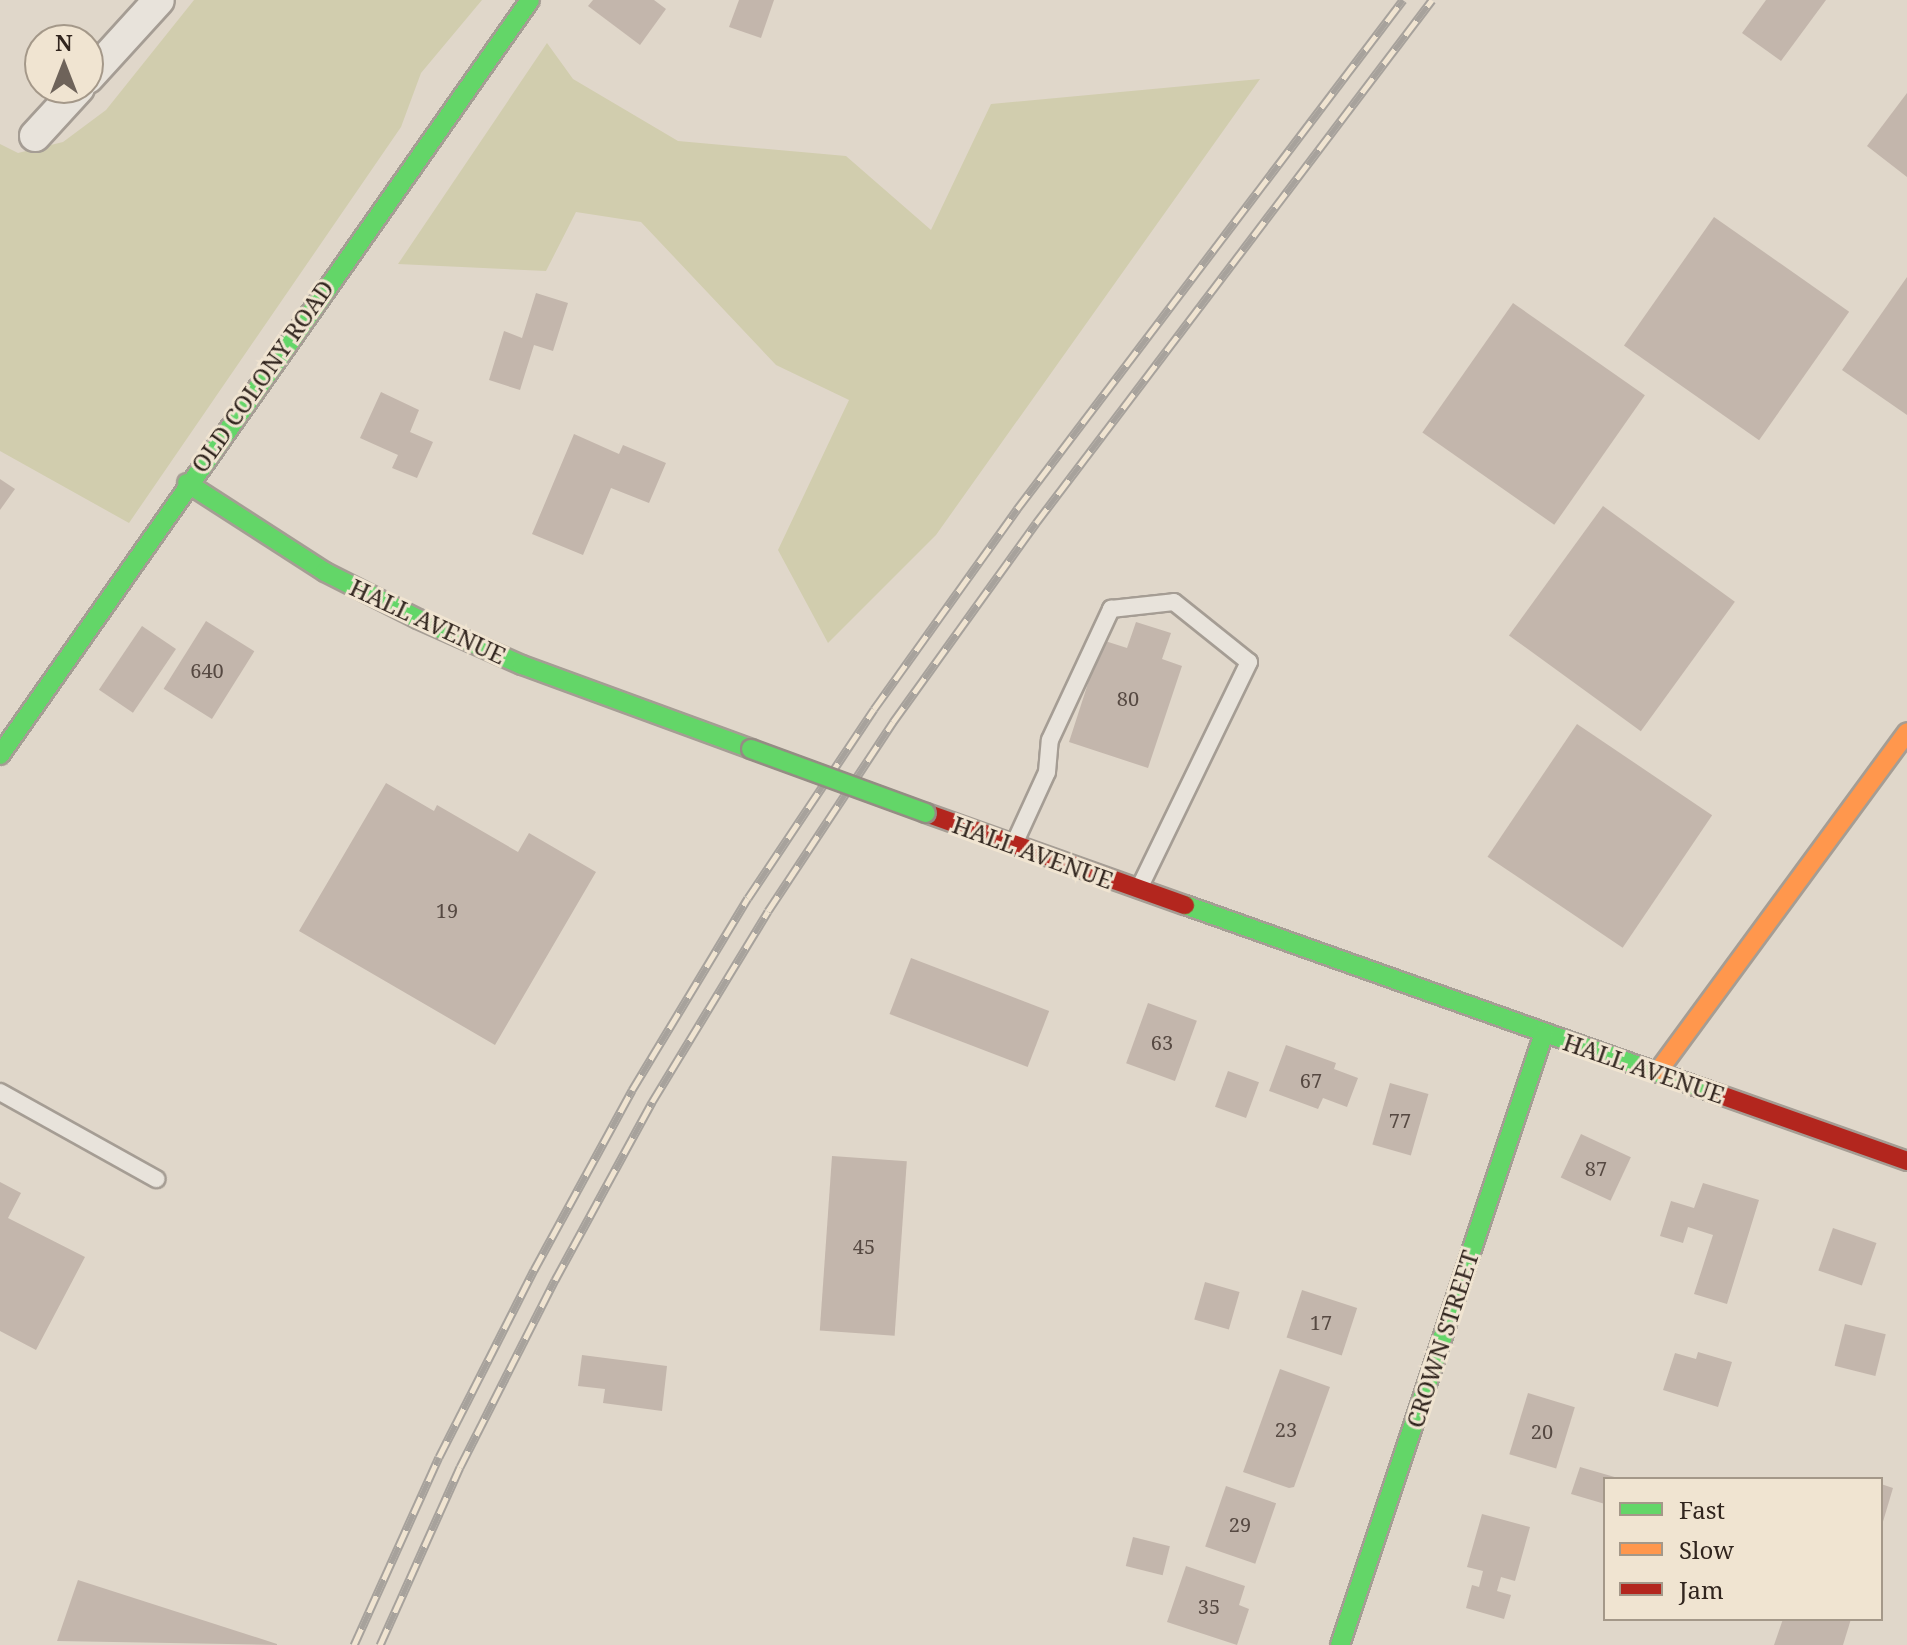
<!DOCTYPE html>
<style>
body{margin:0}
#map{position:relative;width:1907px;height:1645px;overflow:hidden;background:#e0d7ca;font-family:"Noto Serif",serif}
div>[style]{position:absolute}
.green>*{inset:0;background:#d1cdae}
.building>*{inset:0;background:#c3b6ac;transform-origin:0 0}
.roads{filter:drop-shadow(2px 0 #a59d94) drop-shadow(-2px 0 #a59d94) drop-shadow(0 2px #a59d94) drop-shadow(0 -2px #a59d94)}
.lane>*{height:16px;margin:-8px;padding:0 8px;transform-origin:8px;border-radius:8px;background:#e8e3db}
.street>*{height:30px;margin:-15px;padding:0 15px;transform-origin:15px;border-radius:15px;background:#e8e3db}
.fast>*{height:18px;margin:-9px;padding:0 9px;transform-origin:9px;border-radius:9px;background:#63d668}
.slow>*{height:18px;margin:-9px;padding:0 9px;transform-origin:9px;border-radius:9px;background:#ff974d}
.jam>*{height:18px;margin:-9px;padding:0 9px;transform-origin:9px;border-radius:9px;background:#b3261e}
.rail>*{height:9px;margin-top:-4.5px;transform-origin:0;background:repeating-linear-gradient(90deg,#f0e4d1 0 18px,#a7a29c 0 36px);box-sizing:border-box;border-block:2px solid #a7a29c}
.bridges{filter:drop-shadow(2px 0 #958c84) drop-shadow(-2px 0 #958c84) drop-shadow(0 2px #958c84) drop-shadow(0 -2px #958c84)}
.fast-bridge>*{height:18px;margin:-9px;padding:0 9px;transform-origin:9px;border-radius:9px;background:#63d668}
span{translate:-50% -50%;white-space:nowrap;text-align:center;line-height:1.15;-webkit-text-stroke:6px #f0e4d1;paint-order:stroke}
.number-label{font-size:20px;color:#564942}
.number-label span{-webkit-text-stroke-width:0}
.street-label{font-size:24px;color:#31251e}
.legend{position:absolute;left:1603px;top:1477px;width:280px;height:144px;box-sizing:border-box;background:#f0e4d1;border:2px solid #a49889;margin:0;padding:10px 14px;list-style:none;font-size:24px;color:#31251e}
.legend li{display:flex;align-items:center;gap:16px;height:40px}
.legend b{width:40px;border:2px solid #a49889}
.north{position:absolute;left:24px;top:24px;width:80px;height:80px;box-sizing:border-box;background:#f0e4d1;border:2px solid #a49889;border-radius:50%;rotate:0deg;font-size:22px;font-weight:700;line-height:32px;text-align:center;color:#31251e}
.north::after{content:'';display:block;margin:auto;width:28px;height:36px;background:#6e635a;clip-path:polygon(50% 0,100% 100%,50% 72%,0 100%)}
</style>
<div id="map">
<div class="green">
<i style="clip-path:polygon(194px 0,482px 0,421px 73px,401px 127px,129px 523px,0 451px,0 144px,18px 153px,63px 142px,106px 110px)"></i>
<i style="clip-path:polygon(547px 43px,573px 79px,678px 141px,846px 156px,931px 230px,991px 104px,1260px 79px,936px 535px,828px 643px,778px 550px,849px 400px,776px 365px,641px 222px,576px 212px,546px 271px,398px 264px)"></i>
</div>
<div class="building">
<i style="clip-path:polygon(593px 0,654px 0,666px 9px,640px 45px,588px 6px)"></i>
<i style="clip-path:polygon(739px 0,774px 0,761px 38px,729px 27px)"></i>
<i style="clip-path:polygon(1766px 0,1826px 0,1781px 61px,1742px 33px)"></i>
<i style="clip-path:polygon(1907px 93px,1907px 177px,1867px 146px)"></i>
<i style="left:1714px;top:217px;width:165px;height:157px;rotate:35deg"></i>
<i style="clip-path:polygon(1907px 277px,1907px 415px,1842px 370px)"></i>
<i style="clip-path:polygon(536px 293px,568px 303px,553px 351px,534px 345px,520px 390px,489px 380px,504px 331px,522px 338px)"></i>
<i style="left:1513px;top:303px;width:161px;height:158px;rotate:35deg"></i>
<i style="clip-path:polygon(381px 392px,419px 410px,410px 432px,433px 442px,417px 478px,392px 468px,398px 455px,360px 438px)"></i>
<i style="clip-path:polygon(574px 434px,619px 454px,623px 445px,666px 463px,649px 503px,611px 488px,583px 555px,532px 534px)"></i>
<i style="clip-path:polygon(0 479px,15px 489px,0 510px)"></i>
<i style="left:1603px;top:506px;width:163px;height:160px;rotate:36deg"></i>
<i style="left:206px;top:621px;width:57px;height:80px;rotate:32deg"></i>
<i style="clip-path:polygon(1136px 622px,1171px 633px,1162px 659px,1182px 666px,1148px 768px,1069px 742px,1102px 640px,1127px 648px)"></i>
<i style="left:142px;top:626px;width:41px;height:77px;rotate:34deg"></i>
<i style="left:1577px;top:724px;width:163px;height:160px;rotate:34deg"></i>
<i style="clip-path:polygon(386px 783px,434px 811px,437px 805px,518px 852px,529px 833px,596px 872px,495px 1045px,299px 931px)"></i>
<i style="left:911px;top:958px;width:148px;height:60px;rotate:21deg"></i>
<i style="left:1148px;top:1003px;width:52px;height:64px;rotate:20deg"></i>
<i style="clip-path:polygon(1286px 1045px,1336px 1063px,1334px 1069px,1358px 1078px,1347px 1107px,1323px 1098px,1318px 1109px,1269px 1091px)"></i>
<i style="left:1228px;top:1071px;width:33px;height:38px;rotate:20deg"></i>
<i style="left:1390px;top:1083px;width:40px;height:64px;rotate:16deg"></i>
<i style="left:1581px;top:1134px;width:55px;height:48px;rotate:25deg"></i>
<i style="left:832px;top:1156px;width:75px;height:175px;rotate:4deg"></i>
<i style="clip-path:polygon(0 1182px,21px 1193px,8px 1218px,85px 1257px,36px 1350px,0 1331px)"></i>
<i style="clip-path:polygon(1703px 1183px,1759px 1200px,1727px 1304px,1694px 1294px,1713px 1235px,1688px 1227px,1683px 1243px,1660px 1236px,1671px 1201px,1694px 1208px)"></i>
<i style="left:1833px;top:1228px;width:46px;height:45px;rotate:19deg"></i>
<i style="left:1205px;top:1282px;width:36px;height:39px;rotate:16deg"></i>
<i style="left:1302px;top:1290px;width:58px;height:50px;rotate:18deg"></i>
<i style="left:1845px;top:1324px;width:42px;height:43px;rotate:14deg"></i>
<i style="clip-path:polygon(1698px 1352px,1732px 1362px,1718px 1407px,1663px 1390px,1675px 1353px,1696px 1359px)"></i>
<i style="clip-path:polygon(582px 1355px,667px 1366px,662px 1411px,603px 1403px,605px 1389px,578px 1386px)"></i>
<i style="clip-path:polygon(1280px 1369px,1330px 1387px,1294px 1487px,1289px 1488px,1243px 1472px)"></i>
<i style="left:1528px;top:1393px;width:49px;height:64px;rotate:17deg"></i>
<i style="clip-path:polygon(1580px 1467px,1618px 1478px,1605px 1479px,1605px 1504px,1571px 1494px)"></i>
<i style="clip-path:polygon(1881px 1484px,1893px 1488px,1882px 1525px,1881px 1525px)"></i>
<i style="left:1226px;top:1486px;width:53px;height:64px;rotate:19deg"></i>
<i style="clip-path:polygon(1482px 1514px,1530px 1527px,1515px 1581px,1501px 1577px,1497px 1591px,1511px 1595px,1504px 1619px,1466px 1608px,1472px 1585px,1479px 1587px,1483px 1571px,1467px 1567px)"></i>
<i style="left:1133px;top:1537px;width:38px;height:30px;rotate:14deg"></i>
<i style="clip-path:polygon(1186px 1566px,1245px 1586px,1239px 1605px,1249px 1609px,1237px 1645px,1167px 1622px)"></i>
<i style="clip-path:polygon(78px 1580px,277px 1644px,277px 1645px,57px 1641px)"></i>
<i style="clip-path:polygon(1783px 1619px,1851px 1619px,1843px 1645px,1774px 1645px)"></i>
</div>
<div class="roads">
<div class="lane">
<i style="left:1015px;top:842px;width:77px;rotate:-65.4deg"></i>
<i style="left:1047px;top:772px;width:32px;rotate:-85deg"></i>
<i style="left:1050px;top:740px;width:145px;rotate:-65deg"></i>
<i style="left:1111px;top:609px;width:63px;rotate:-6.3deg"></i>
<i style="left:1174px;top:602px;width:96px;rotate:38.7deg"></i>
<i style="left:1249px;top:662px;width:252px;rotate:115.9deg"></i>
<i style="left:0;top:1092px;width:179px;rotate:29.1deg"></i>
</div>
<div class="street">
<i style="left:88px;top:78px;width:105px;rotate:-47.7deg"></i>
<i style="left:35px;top:136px;width:65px;rotate:-47.5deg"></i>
</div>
<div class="fast">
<i style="left:187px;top:483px;width:164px;rotate:32.8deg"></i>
<i style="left:325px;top:572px;width:104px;rotate:26.8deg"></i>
<i style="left:418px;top:619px;width:114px;rotate:23.9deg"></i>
<i style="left:522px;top:665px;width:244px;rotate:20.1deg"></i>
<i style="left:0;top:755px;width:922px;rotate:-54.93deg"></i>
<i style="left:1185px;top:905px;width:562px;rotate:19.53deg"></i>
<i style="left:1340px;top:1645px;width:645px;rotate:-71.57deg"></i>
</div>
<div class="slow">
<i style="left:1659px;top:1070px;width:419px;rotate:-53.7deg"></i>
</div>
<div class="jam">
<i style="left:926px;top:813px;width:275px;rotate:19.6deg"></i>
<i style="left:1715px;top:1093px;width:204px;rotate:19.5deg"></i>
</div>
</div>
<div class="rail">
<i style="left:354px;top:1645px;width:206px;rotate:-65.7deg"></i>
<i style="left:439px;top:1457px;width:210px;rotate:-63.1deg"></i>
<i style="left:534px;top:1270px;width:205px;rotate:-61.4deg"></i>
<i style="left:632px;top:1090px;width:224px;rotate:-58.9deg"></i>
<i style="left:748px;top:898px;width:227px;rotate:-56.3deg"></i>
<i style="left:874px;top:709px;width:246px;rotate:-54.4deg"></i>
<i style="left:1017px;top:509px;width:639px;rotate:-52.83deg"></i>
<i style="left:380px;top:1645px;width:195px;rotate:-65.8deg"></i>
<i style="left:460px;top:1467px;width:210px;rotate:-63.1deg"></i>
<i style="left:555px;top:1280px;width:203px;rotate:-61.4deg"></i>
<i style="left:652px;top:1102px;width:223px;rotate:-58.7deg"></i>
<i style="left:768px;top:911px;width:227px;rotate:-56.5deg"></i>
<i style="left:893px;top:722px;width:245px;rotate:-54.3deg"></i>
<i style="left:1036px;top:523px;width:656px;rotate:-52.87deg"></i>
</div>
<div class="bridges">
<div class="fast-bridge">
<i style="left:751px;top:749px;width:186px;rotate:20.1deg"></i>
</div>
</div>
<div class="number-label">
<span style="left:207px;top:670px">640</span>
<span style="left:1128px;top:698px">80</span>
<span style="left:447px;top:910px">19</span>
<span style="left:1162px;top:1042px">63</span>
<span style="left:1311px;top:1080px">67</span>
<span style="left:1400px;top:1120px">77</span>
<span style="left:1596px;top:1168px">87</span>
<span style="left:864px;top:1246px">45</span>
<span style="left:1321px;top:1322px">17</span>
<span style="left:1286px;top:1429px">23</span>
<span style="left:1542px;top:1431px">20</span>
<span style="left:1240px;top:1524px">29</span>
<span style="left:1209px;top:1606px">35</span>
</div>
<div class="street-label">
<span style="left:262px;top:376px;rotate:-55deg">OLD COLONY ROAD</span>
<span style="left:428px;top:621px;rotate:25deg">HALL AVENUE</span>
<span style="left:1033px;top:852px;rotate:20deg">HALL AVENUE</span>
<span style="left:1644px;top:1068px;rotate:19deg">HALL AVENUE</span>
<span style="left:1442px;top:1339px;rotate:-72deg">CROWN STREET</span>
</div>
<ul class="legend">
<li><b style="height:10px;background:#63d668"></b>Fast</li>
<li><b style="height:10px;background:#ff974d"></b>Slow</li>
<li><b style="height:10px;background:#b3261e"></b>Jam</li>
</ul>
<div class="north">N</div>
</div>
